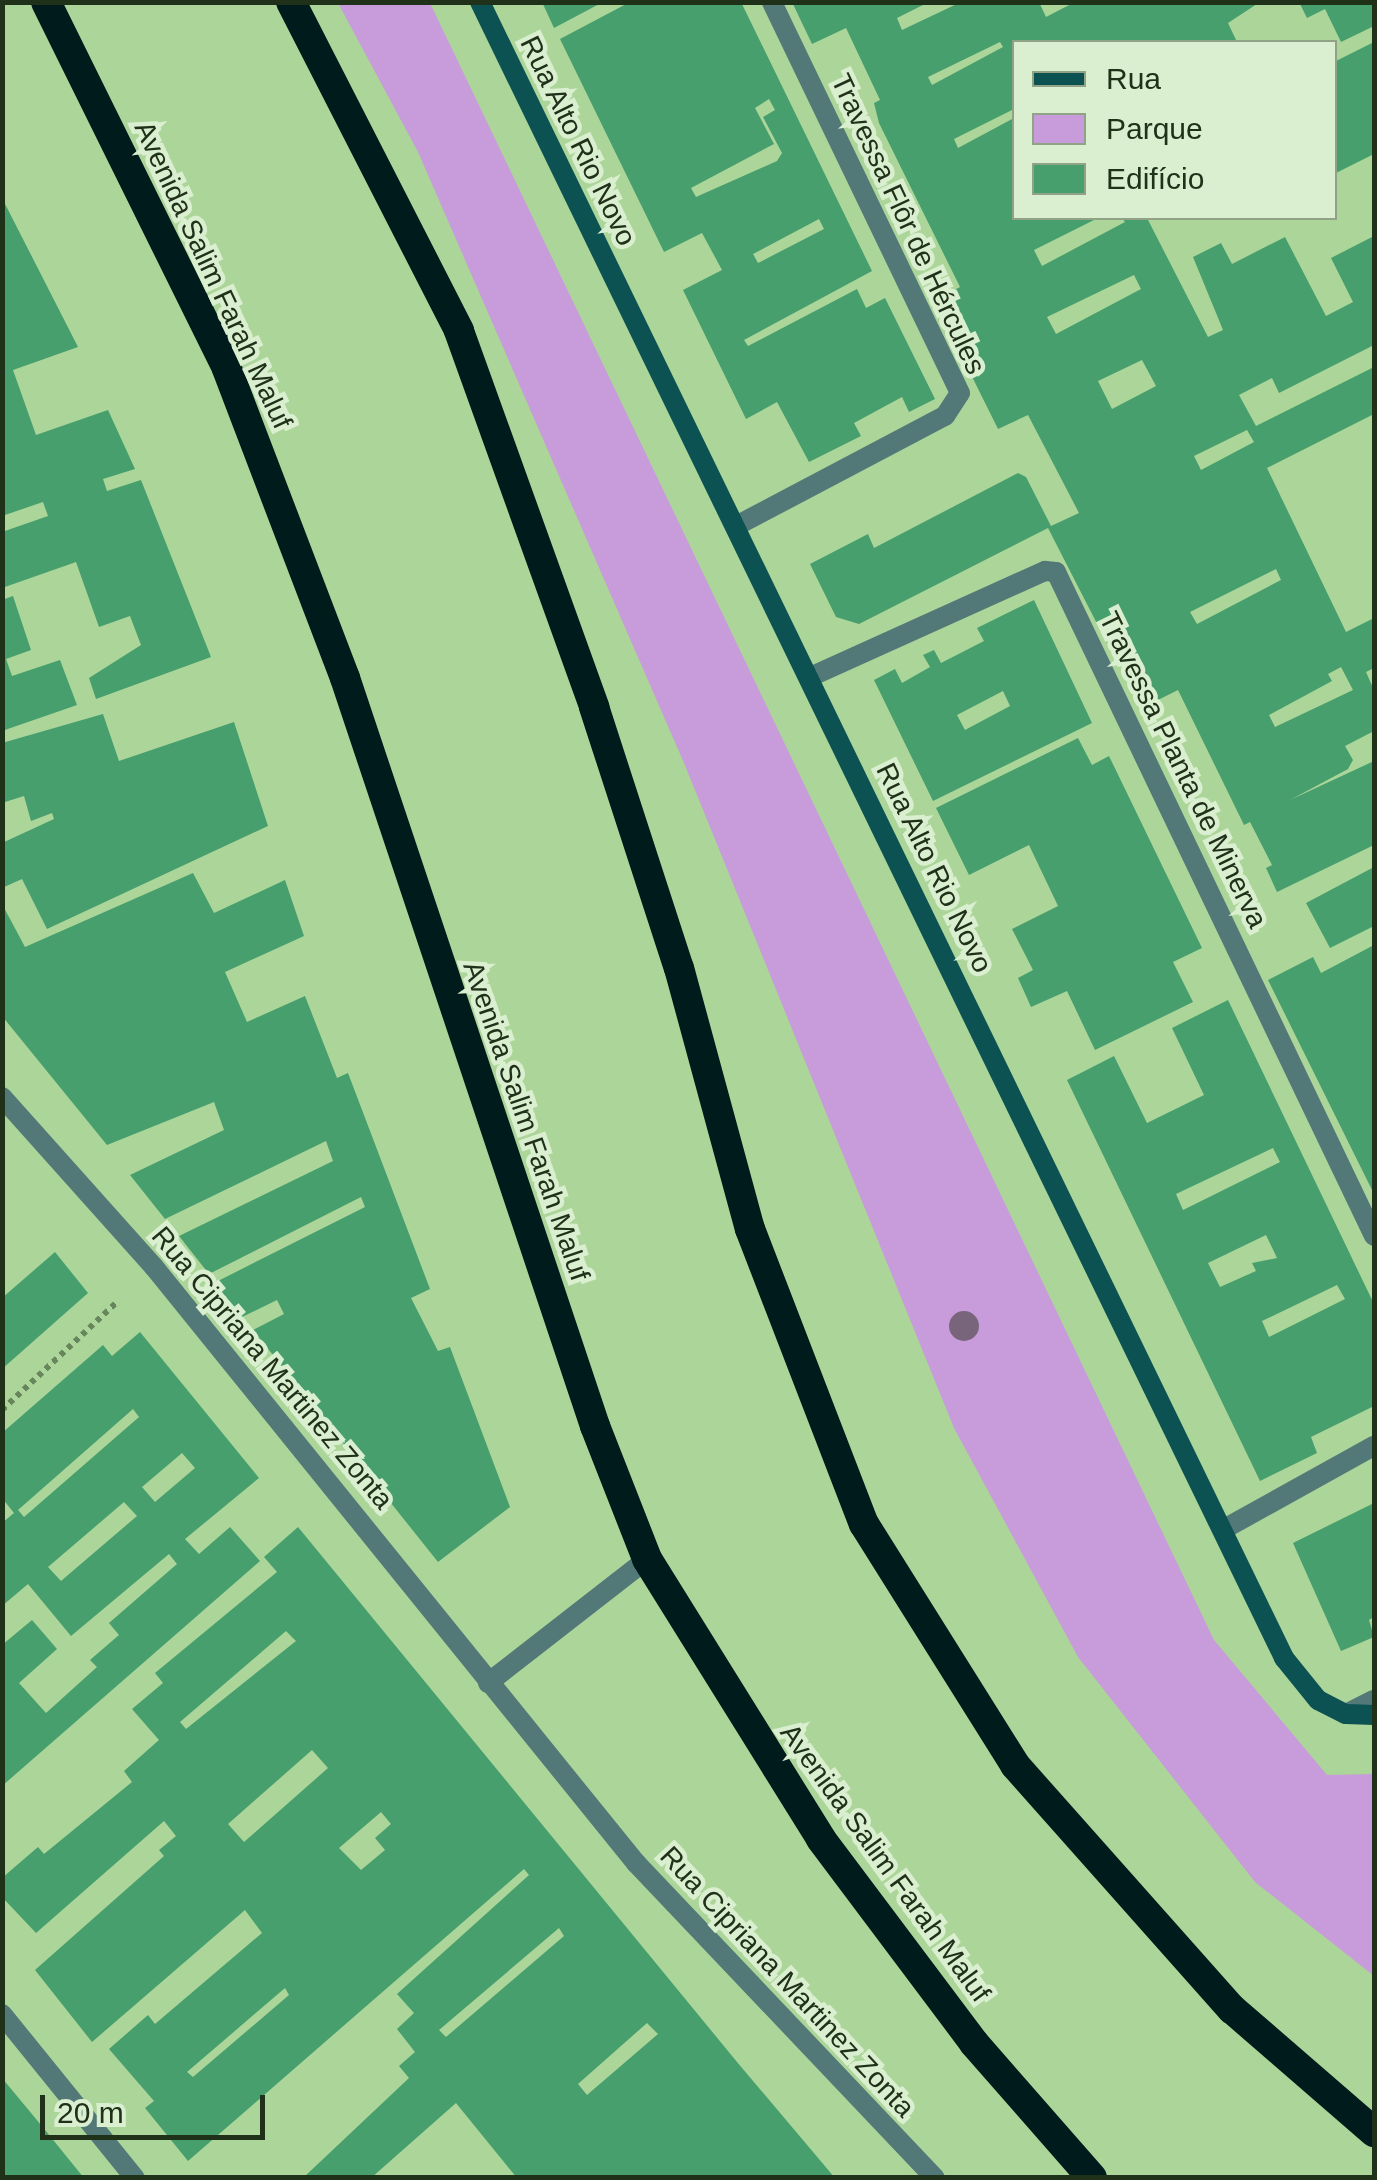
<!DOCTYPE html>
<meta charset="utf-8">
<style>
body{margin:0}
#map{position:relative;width:1377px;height:2180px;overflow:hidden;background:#acd599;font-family:Helvetica,sans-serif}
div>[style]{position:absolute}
.green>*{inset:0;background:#c89bda}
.building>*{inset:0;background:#469f6d}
.path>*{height:6px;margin-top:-3px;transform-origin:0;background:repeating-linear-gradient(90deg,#68865b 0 5px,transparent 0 10px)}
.lane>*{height:20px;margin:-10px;padding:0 10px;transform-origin:10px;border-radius:10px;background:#537878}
.street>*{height:20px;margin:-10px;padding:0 10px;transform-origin:10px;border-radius:10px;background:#537878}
.secondary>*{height:20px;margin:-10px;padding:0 10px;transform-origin:10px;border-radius:10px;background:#0d5253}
.highway>*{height:30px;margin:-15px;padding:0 15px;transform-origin:15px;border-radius:15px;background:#001b1b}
.trees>*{width:30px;height:30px;margin:-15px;border-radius:50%;background:#78657b}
span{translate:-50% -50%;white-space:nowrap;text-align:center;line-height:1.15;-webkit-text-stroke:9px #daefd0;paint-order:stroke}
.street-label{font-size:28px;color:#203119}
.frame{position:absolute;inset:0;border:5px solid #203119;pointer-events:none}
.legend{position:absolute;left:1012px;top:40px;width:325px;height:180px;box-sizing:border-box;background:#daefd0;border:2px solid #90a387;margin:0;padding:12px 18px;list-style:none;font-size:30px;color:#203119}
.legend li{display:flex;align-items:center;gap:20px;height:50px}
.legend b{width:50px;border:2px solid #90a387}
.scale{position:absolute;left:40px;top:2095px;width:225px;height:45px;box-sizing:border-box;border:5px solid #203119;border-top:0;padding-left:12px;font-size:30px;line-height:35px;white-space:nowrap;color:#203119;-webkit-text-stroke:8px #daefd0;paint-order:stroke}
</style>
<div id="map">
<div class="green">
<i style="clip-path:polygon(338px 3px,430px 3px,1214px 1640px,1327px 1775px,1374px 1774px,1374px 1976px,1255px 1882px,1078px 1657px,954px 1428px,684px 763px,418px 152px)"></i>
</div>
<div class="building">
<i style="clip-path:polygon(542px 2px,603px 2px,554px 28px)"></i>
<i style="clip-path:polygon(evenodd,630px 2px,741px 2px,872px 271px,744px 340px,748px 346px,857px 289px,866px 308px,885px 298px,935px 399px,909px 412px,902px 397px,854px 423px,861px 436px,809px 462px,777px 402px,746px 419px,683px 290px,722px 270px,702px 233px,664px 252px,560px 39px,630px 2px,769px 99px,775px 110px,763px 117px,782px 153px,777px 161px,696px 197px,691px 188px,774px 144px,755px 108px,769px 99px,630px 2px,819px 219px,824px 229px,758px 263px,753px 254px,819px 219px)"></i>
<i style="clip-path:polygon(evenodd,792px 2px,929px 2px,897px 18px,902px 30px,961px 2px,1039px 2px,1046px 17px,1075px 2px,1260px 2px,1228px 23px,1237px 42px,1014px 42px,1014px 109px,954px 139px,958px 148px,1014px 118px,1014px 218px,1098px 218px,1034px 250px,1042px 266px,1125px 222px,1122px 218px,1147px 218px,1208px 337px,1223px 330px,1193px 257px,1221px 243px,1232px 264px,1285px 237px,1326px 316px,1353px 302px,1331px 258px,1374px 236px,1374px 345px,1279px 393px,1272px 378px,1239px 395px,1256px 426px,1374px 367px,1374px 414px,1267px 468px,1346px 632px,1374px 618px,1374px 668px,1366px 672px,1374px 690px,1374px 731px,1345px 746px,1353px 760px,1348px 769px,1290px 800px,1374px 761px,1374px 845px,1277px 892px,1266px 868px,1272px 865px,1250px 822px,1244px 825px,1178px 690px,1156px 701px,1125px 643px,1110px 649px,1048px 528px,859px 624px,836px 617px,810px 564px,868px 534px,874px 548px,1018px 473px,1026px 477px,1051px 526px,1079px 513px,1028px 415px,998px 429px,934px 300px,960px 287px,879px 123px,874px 103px,880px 100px,846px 28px,812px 44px,792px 2px,1000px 42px,1003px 47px,932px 85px,928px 77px,1000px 42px,792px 2px,1134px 275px,1141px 289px,1056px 334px,1047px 317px,1134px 275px,792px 2px,1142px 360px,1156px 386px,1112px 409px,1098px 381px,1142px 360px,792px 2px,1247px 430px,1254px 442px,1201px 470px,1194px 456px,1247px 430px,792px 2px,1276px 569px,1281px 580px,1197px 624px,1190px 612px,1276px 569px,792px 2px,1341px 667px,1353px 690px,1275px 727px,1269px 715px,1332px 681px,1328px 674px,1341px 667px)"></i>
<i style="clip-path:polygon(1299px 2px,1374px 2px,1374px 26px,1341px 42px,1325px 9px,1307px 18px)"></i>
<i style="clip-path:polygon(1374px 42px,1374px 154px,1334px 174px,1334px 62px)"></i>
<i style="clip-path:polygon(2px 198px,78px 347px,13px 370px,36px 435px,108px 410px,135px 469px,103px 479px,107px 491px,141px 480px,211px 657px,96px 699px,89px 678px,141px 645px,130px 616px,99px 627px,76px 562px,2px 588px,2px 532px,48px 516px,43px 502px,2px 516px)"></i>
<i style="clip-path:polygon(13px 596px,31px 650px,6px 659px,12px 676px,60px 660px,77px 705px,2px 731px,2px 600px)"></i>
<i style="clip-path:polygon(evenodd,1034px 600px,1092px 723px,933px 801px,874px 680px,895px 669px,902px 683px,930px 667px,923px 655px,934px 650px,941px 663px,984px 641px,977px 628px,1034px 600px,1003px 691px,1010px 706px,965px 730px,957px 715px,1003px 691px)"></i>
<i style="clip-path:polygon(103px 714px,119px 761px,234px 722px,268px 826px,47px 929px,22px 879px,2px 888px,2px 843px,54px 819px,52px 813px,31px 821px,24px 796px,2px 803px,2px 743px)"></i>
<i style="clip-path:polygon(1078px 738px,1092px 765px,1109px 756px,1202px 948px,1173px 962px,1193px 1002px,1095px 1050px,1067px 991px,1031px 1007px,1018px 978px,1033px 970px,1012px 929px,1058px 906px,1029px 845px,969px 875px,936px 808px)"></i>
<i style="clip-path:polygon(1374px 867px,1374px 926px,1330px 948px,1306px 903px)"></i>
<i style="clip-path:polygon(193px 873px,214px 913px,285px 880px,304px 936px,225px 972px,247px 1022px,305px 996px,337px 1078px,348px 1073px,430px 1289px,411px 1298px,438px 1351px,450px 1347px,510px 1507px,438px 1562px,253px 1330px,284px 1314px,277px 1300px,242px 1317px,214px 1283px,365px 1207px,361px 1197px,209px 1274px,179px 1236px,333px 1161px,326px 1141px,165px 1219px,130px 1175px,224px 1130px,214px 1102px,107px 1145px,2px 1016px,2px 904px,25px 947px)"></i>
<i style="clip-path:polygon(1374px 945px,1374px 1194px,1268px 980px,1313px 957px,1321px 973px)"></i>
<i style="clip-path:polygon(evenodd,1228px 1000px,1374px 1304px,1374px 1406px,1311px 1437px,1317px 1453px,1260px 1481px,1067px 1080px,1114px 1056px,1147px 1123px,1204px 1095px,1172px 1028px,1228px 1000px,1273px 1148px,1280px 1162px,1183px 1210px,1176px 1194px,1273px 1148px,1228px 1000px,1266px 1235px,1277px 1258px,1252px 1263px,1256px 1271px,1220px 1287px,1208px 1263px,1266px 1235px,1228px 1000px,1337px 1285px,1345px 1299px,1269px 1337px,1262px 1321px,1337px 1285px)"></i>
<i style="clip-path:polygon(55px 1252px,88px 1293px,2px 1369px,2px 1298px)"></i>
<i style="clip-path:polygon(evenodd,140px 1332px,259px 1478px,185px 1539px,199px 1554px,230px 1527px,260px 1561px,2px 1786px,2px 1645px,32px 1620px,57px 1649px,19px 1683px,46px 1713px,97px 1667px,90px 1660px,119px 1635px,109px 1623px,177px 1564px,169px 1554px,71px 1636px,28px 1584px,2px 1606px,2px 1523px,14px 1513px,2px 1498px,2px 1433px,103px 1345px,112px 1356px,140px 1332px,133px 1409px,139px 1417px,24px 1517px,18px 1510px,133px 1409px,140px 1332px,182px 1453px,195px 1468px,155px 1502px,142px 1487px,182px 1453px,140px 1332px,124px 1502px,137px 1516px,61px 1581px,48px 1567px,124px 1502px)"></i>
<i style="clip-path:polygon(1374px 1503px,1374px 1617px,1369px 1620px,1374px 1637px,1341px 1651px,1293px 1543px)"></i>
<i style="clip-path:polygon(evenodd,298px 1527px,737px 2062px,835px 2178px,517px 2178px,456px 2103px,371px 2178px,303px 2178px,409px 2078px,399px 2066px,415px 2052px,397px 2029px,414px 2013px,397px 1994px,529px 1875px,524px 1869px,188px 2161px,145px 2108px,154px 2101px,109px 2049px,148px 2015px,155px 2024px,262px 1933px,245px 1910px,92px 2042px,35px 1970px,164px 1856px,159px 1850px,176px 1836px,164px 1821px,36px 1933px,2px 1897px,2px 1878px,38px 1847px,44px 1854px,132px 1782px,124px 1771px,159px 1740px,132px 1709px,163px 1683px,155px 1673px,277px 1572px,264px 1557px,298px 1527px,286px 1631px,296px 1641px,186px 1729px,180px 1722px,286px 1631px,298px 1527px,312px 1750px,328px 1768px,244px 1842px,228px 1824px,312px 1750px,298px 1527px,381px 1812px,391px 1824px,375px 1838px,385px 1850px,361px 1870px,339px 1848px,381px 1812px,298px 1527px,559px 1928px,564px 1936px,446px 2037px,439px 2030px,559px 1928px,298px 1527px,285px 1988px,289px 1995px,193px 2077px,187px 2072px,285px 1988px,298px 1527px,647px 2023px,658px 2034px,587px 2095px,578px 2084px,647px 2023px)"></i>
<i style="clip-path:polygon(2px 2078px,41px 2125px,84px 2178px,2px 2178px)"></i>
</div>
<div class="path">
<i style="left:2px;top:1410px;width:159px;rotate:-43.2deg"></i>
</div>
<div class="lane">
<i style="left:736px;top:526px;width:236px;rotate:-27.8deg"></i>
<i style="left:945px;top:416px;width:27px;rotate:-57deg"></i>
<i style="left:960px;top:393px;width:434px;rotate:-115.7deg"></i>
<i style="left:810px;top:677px;width:258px;rotate:-24.3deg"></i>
<i style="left:1045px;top:571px;width:11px;rotate:5deg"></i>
<i style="left:1056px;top:572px;width:736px;rotate:64.41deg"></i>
<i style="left:1224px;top:1529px;width:171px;rotate:-29deg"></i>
</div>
<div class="street">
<i style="left:2px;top:1097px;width:228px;rotate:48.2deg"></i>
<i style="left:154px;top:1267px;width:767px;rotate:51.04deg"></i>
<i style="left:636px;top:1863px;width:434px;rotate:46.5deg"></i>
<i style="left:488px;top:1683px;width:202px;rotate:-37.9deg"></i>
<i style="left:1346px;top:1714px;width:31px;rotate:-27deg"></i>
<i style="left:2px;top:2014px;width:211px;rotate:51deg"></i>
</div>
<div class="secondary">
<i style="left:480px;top:2px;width:1841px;rotate:64.1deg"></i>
<i style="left:1284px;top:1658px;width:54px;rotate:51deg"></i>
<i style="left:1318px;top:1700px;width:31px;rotate:27deg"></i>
<i style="left:1346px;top:1714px;width:28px;rotate:2deg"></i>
</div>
<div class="highway">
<i style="left:46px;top:2px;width:409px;rotate:63.7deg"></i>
<i style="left:227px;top:369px;width:331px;rotate:69.1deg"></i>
<i style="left:345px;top:678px;width:789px;rotate:71.52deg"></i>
<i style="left:595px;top:1426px;width:143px;rotate:68.6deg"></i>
<i style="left:647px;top:1559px;width:330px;rotate:58.1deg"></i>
<i style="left:821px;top:1839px;width:255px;rotate:53.1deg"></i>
<i style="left:974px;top:2043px;width:179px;rotate:48.8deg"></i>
<i style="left:291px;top:2px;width:369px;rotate:62.9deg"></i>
<i style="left:459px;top:331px;width:400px;rotate:70.2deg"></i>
<i style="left:594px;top:707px;width:274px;rotate:72deg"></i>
<i style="left:679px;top:968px;width:270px;rotate:74.8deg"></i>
<i style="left:750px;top:1229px;width:316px;rotate:68.9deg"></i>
<i style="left:864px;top:1524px;width:284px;rotate:57.9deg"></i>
<i style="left:1015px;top:1765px;width:327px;rotate:48.4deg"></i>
<i style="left:1232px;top:2009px;width:188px;rotate:40.9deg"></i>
</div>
<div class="trees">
<i style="left:964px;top:1326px"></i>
</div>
<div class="street-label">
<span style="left:578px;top:141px;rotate:64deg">Rua Alto Rio Novo</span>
<span style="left:908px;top:224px;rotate:65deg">Travessa Flôr de Hércules</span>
<span style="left:213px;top:275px;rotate:65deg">Avenida Salim Farah Maluf</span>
<span style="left:1183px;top:770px;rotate:64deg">Travessa Planta de Minerva</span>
<span style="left:934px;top:868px;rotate:64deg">Rua Alto Rio Novo</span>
<span style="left:526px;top:1121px;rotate:71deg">Avenida Salim Farah Maluf</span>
<span style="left:272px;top:1368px;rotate:50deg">Rua Cipriana Martinez Zonta</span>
<span style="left:885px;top:1863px;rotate:54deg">Avenida Salim Farah Maluf</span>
<span style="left:787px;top:1982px;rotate:47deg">Rua Cipriana Martinez Zonta</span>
</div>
<div class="frame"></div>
<ul class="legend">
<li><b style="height:12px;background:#0d5253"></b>Rua</li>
<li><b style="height:28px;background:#c89bda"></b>Parque</li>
<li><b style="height:28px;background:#469f6d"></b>Edifício</li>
</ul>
<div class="scale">20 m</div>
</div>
